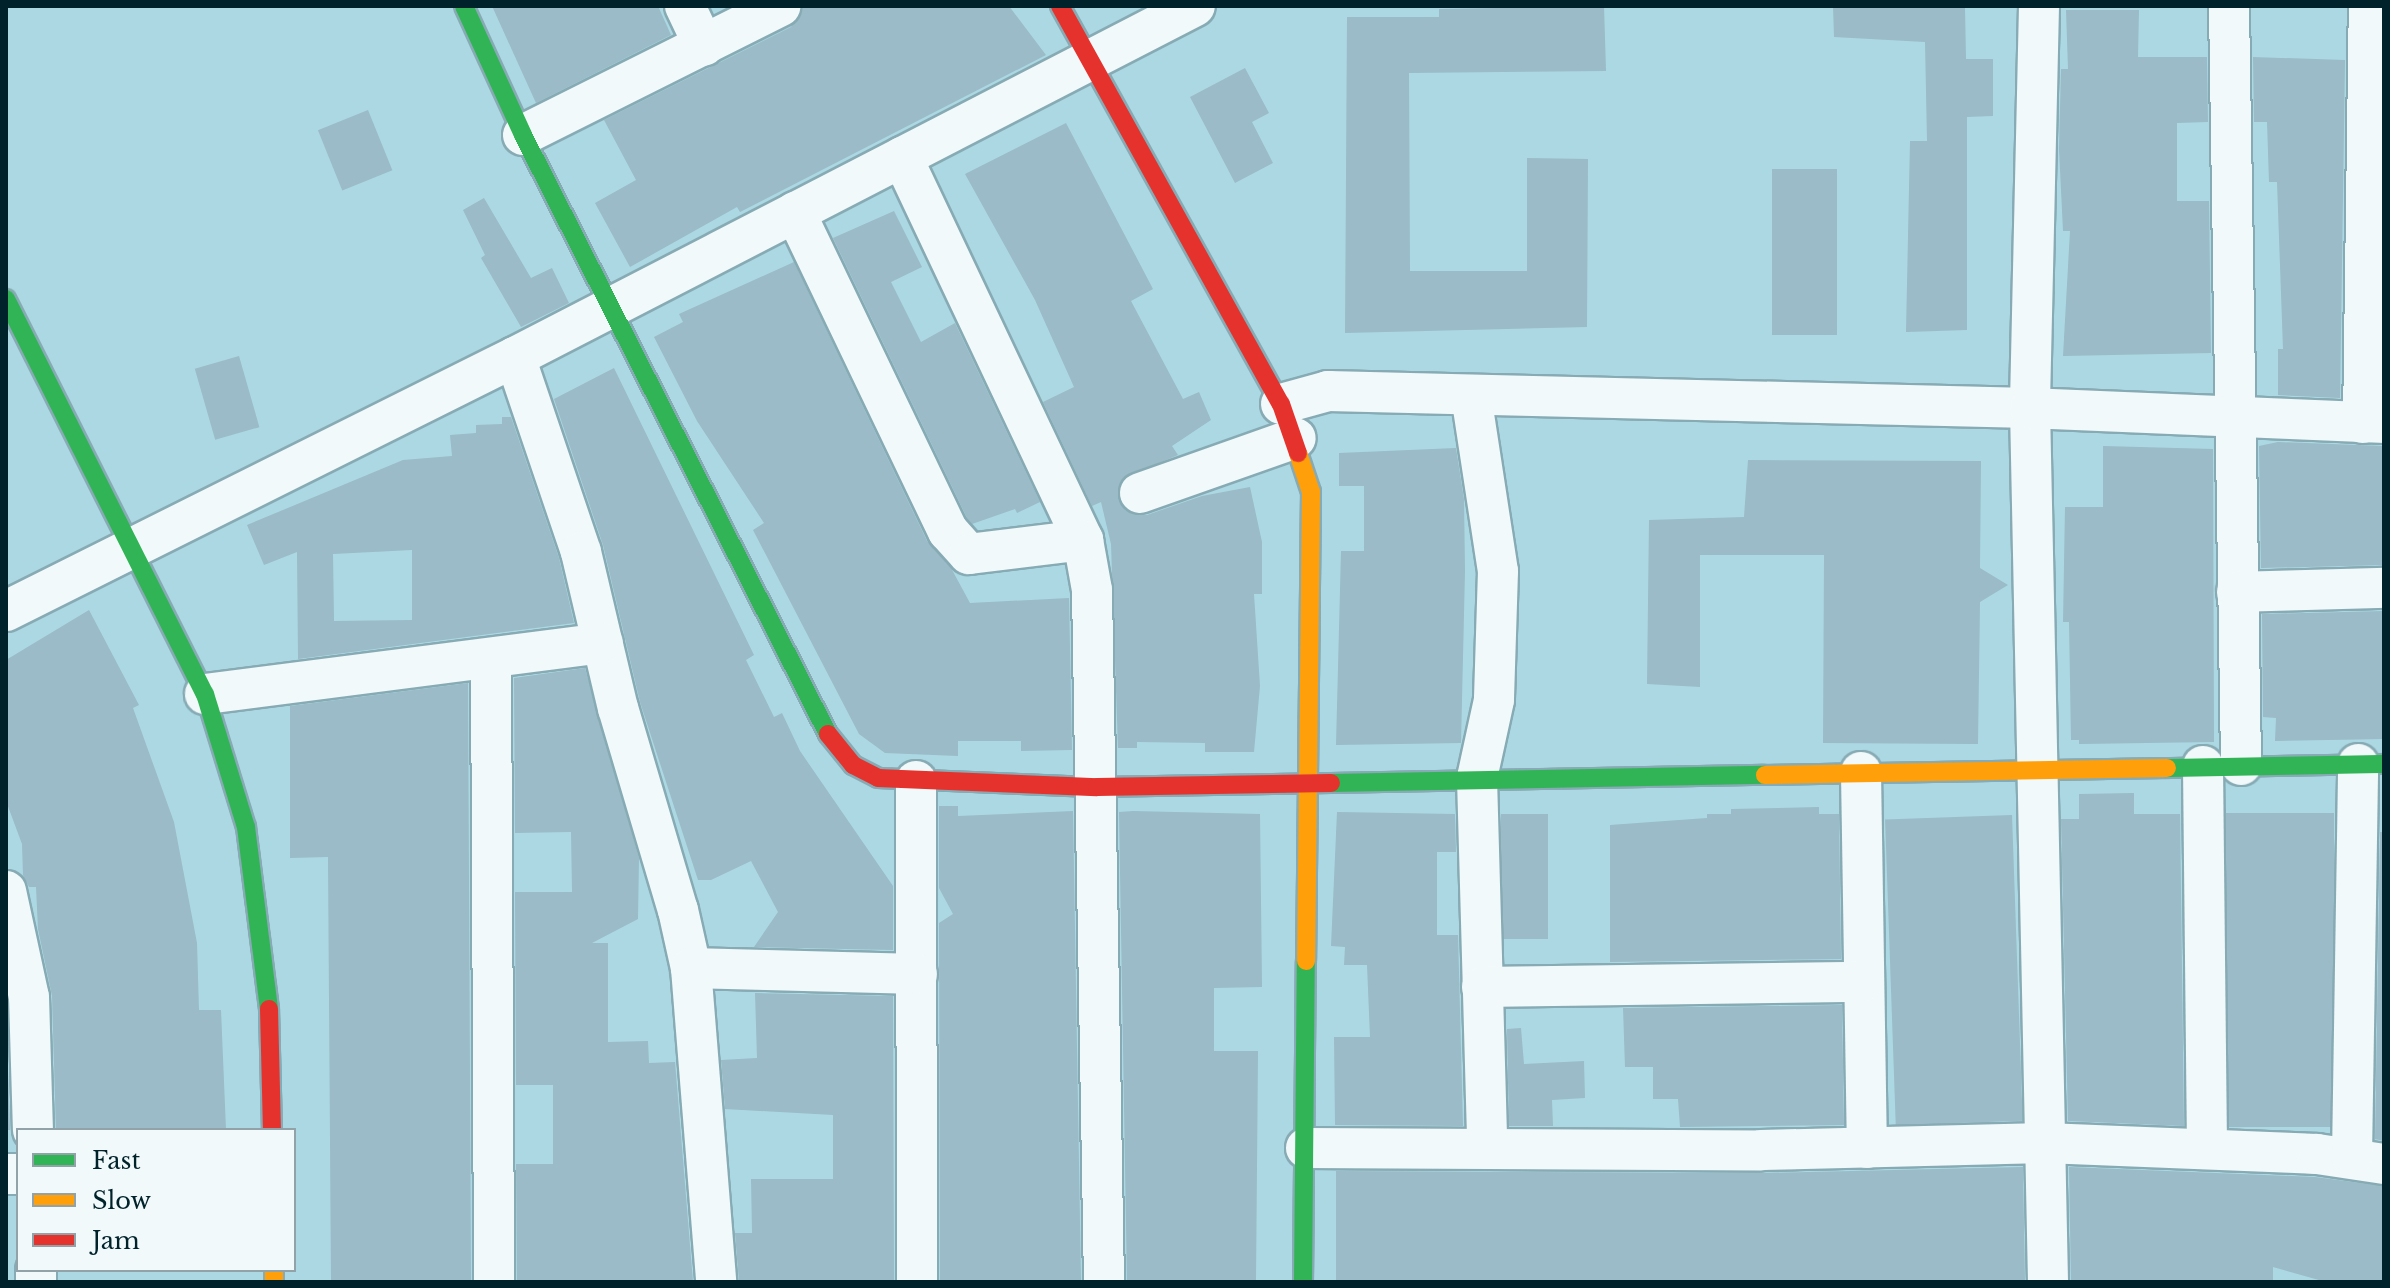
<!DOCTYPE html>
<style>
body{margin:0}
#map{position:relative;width:2390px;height:1288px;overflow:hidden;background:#abd8e3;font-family:"Libre Baskerville",serif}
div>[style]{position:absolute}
.building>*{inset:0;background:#9abbc7;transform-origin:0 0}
.roads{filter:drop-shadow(2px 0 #87abb4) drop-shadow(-2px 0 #87abb4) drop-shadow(0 2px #87abb4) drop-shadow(0 -2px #87abb4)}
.street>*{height:40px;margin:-20px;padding:0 20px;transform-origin:20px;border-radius:20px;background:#f2f9fb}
.fast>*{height:18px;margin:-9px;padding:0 9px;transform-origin:9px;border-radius:9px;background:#30b455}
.slow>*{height:18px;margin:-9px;padding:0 9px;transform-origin:9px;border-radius:9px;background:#ff9f0a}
.jam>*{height:18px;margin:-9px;padding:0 9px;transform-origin:9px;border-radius:9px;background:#e5322d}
span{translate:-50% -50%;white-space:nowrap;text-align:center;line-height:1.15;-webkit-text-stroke:7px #f2f9fb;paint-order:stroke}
.frame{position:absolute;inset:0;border:8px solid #00232b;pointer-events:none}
.legend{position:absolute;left:16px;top:1128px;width:280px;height:144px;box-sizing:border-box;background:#f2f9fb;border:2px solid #91a3a8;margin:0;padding:10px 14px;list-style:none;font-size:24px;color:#00232b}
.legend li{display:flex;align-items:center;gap:16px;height:40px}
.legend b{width:40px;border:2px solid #91a3a8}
</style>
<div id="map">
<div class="building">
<i style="clip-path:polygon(492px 6px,658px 6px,671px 35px,536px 103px)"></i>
<i style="clip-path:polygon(804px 6px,1009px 6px,1046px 55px,740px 212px,737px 207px,630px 267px,595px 203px,636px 180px,604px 120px,791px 27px)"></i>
<i style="clip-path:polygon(1604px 6px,1606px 71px,1409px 73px,1410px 271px,1527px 271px,1527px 158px,1588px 159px,1587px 327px,1345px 333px,1347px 17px,1439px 17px,1439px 9px)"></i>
<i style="clip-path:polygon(1833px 6px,1965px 8px,1966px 59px,1993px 59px,1993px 116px,1967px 117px,1967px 330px,1906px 332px,1910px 141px,1927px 141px,1925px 42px,1834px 37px)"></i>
<i style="clip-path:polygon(2066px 10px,2139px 10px,2138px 57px,2207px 57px,2208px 122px,2177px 123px,2177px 201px,2209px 201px,2211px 353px,2063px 356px,2070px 231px,2063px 231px,2059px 149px,2061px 69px,2068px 69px)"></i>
<i style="clip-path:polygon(2253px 57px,2345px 60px,2340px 398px,2278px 395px,2278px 349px,2283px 349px,2277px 182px,2269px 182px,2267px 122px,2254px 122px)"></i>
<i style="clip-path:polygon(1245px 68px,1269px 113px,1252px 122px,1273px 163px,1235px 183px,1190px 97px)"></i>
<i style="left:368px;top:110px;width:65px;height:54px;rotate:68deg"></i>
<i style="clip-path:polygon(1066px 123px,1153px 289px,1131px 301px,1183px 399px,1199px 392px,1211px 420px,1172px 446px,1178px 455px,1123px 478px,1119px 501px,1126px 511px,1147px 515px,1202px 496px,1250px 487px,1262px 542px,1262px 594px,1254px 594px,1260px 686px,1254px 752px,1205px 752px,1205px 743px,1137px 742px,1137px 748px,1118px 748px,1111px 544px,1101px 502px,1092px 506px,1043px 402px,1074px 387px,1035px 300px,965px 174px)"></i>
<i style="left:1772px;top:169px;width:65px;height:166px"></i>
<i style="clip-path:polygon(484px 198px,531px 278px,552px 268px,569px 303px,521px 327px,481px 258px,485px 255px,463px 210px)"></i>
<i style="clip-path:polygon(894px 211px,922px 267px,891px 282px,921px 342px,955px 323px,1040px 502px,1017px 513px,1015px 509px,972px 524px,967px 518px,833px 238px)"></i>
<i style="clip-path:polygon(794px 262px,927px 541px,951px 568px,970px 603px,1069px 598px,1072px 750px,1021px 751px,1021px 741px,958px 741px,958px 756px,885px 753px,859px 734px,753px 530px,764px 523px,697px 421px,654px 337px,683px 322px,679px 314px)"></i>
<i style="left:239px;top:356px;width:74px;height:46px;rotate:74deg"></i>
<i style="clip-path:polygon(614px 368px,754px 655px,746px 660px,774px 717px,782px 713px,800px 751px,893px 886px,893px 950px,754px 947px,778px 912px,751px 861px,711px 880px,698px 880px,640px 702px,603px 545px,554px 399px)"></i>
<i style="clip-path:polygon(evenodd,502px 417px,511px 417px,559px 558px,574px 623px,298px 659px,297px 552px,264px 565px,247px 525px,403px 460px,452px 456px,450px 435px,476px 433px,476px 425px,502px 424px,502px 417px,412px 550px,412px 620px,334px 621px,333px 554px,412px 550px)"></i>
<i style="clip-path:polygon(2278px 442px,2384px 446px,2384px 565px,2261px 568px,2259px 446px)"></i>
<i style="clip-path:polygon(2103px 446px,2213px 449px,2214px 742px,2079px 744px,2079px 740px,2071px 740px,2069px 622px,2063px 622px,2065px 507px,2103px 507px)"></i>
<i style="clip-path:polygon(1456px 448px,1464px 499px,1465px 571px,1461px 743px,1336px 745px,1341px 551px,1364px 551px,1364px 486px,1339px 486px,1339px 453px)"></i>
<i style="clip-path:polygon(1748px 460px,1981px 461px,1980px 568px,2008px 585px,1980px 602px,1978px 744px,1823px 743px,1824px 555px,1700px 555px,1700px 687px,1647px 684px,1649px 520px,1744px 517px)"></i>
<i style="clip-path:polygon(89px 610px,139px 705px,133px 708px,174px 822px,197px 943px,199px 1010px,221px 1010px,226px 1130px,56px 1130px,52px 996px,38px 929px,36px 887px,29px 887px,23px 875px,22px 844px,6px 801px,6px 660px)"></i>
<i style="clip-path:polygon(2384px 611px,2384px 739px,2275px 741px,2276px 718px,2263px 717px,2262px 614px)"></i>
<i style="clip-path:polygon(585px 668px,639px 858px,638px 919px,592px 943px,608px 943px,608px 1042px,648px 1041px,649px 1063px,675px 1062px,693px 1282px,517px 1282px,516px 1164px,553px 1164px,553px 1085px,516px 1085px,515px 892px,572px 892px,571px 832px,515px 833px,514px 678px)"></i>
<i style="clip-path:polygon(468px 683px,471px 1282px,331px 1282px,328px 857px,290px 858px,290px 706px)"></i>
<i style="clip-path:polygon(2134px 793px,2134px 814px,2180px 814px,2184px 1126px,2068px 1121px,2061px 819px,2079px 819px,2079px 794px)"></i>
<i style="clip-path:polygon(939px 806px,958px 806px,958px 816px,1073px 811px,1081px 1282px,940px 1282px,939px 923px,953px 914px,939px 888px)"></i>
<i style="clip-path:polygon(1819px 807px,1819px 814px,1839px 814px,1841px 959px,1610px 962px,1610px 825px,1707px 818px,1707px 814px,1731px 814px,1731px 809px)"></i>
<i style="clip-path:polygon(1133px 811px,1260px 814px,1262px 987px,1214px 988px,1214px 1051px,1258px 1051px,1256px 1282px,1127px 1282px,1119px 812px)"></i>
<i style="clip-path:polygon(1337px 812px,1455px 814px,1456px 852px,1437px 852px,1437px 935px,1458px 935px,1463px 1126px,1335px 1125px,1334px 1037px,1370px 1037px,1367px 965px,1344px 965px,1345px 947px,1331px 946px)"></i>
<i style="left:2226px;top:813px;width:108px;height:314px"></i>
<i style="left:1548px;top:814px;width:125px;height:47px;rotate:90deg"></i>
<i style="left:2012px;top:815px;width:306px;height:127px;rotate:88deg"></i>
<i style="clip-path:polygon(2380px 832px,2384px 832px,2384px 1141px,2375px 1139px)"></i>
<i style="clip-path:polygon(755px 993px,893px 996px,894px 1282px,739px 1282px,735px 1233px,752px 1233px,751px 1179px,833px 1179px,833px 1115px,725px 1109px,721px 1060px,757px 1058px)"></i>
<i style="clip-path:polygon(1842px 1005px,1844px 1125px,1680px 1127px,1678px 1099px,1653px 1099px,1653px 1067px,1625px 1067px,1623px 1008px)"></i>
<i style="clip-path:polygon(6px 1013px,10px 1130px,6px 1130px)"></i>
<i style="clip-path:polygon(1521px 1028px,1524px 1064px,1584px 1061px,1585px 1098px,1552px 1100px,1553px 1126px,1509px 1126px,1507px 1029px)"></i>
<i style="clip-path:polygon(2023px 1167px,2025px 1282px,1336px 1282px,1336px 1171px,1762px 1173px)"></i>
<i style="clip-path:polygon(2069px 1167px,2315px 1177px,2384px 1186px,2384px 1282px,2326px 1282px,2273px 1267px,2273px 1282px,2071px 1282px)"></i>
</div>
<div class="roads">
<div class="street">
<i style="left:685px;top:6px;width:44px;rotate:64.6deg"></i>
<i style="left:2039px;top:6px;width:402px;rotate:91.3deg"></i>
<i style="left:2030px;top:408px;width:874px;rotate:88.82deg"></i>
<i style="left:2229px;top:6px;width:759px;rotate:89.09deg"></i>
<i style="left:523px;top:135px;width:288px;rotate:-26.6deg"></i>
<i style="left:902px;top:157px;width:424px;rotate:64.7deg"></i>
<i style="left:1083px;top:540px;width:51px;rotate:79.8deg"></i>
<i style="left:1092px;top:590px;width:692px;rotate:89.01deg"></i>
<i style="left:795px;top:212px;width:354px;rotate:64.4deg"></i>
<i style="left:948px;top:531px;width:31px;rotate:48deg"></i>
<i style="left:969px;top:554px;width:115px;rotate:-7deg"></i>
<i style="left:515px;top:357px;width:206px;rotate:71.3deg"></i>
<i style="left:581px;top:552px;width:160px;rotate:76.7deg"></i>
<i style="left:618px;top:708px;width:211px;rotate:73.5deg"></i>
<i style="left:678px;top:910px;width:59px;rotate:77.4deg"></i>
<i style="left:691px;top:968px;width:315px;rotate:85.4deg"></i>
<i style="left:1471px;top:395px;width:178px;rotate:81.3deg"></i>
<i style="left:1498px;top:571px;width:129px;rotate:91.8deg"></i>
<i style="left:1494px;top:700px;width:80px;rotate:102.3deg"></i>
<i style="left:1477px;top:778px;width:368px;rotate:88.4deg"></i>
<i style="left:1281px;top:404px;width:49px;rotate:-15.5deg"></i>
<i style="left:1328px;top:391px;width:702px;rotate:1.39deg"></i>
<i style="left:2030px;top:408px;width:354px;rotate:2.4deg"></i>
<i style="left:2363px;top:423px;width:417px;rotate:-89.2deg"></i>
<i style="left:1140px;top:493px;width:165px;rotate:-19.4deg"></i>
<i style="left:2237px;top:592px;width:147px;rotate:-1.6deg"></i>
<i style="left:6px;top:611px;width:569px;rotate:-26.52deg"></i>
<i style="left:515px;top:357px;width:765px;rotate:-27.3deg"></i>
<i style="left:491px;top:658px;width:624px;rotate:89.72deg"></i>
<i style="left:205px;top:694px;width:401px;rotate:-7.3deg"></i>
<i style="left:2203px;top:766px;width:383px;rotate:89.4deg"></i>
<i style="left:1861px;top:772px;width:376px;rotate:89.1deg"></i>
<i style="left:916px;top:781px;width:501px;rotate:89.89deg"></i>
<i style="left:6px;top:891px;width:108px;rotate:77.8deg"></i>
<i style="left:29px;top:997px;width:133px;rotate:88.3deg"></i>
<i style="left:691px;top:968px;width:226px;rotate:1.5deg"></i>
<i style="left:1482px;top:987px;width:381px;rotate:-0.8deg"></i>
<i style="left:1306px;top:1148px;width:455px;rotate:0.3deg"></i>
<i style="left:1761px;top:1150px;width:284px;rotate:-1.4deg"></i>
<i style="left:2045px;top:1143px;width:272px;rotate:2.3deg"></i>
<i style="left:2317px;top:1154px;width:68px;rotate:8.5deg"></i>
<i style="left:2352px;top:1157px;width:393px;rotate:-89.1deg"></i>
<i style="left:6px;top:1174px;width:12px"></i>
<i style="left:36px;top:1270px;width:12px;rotate:90deg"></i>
</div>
<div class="fast">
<i style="left:464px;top:6px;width:142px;rotate:65.4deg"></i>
<i style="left:523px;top:135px;width:672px;rotate:63.02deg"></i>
<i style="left:6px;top:299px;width:442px;rotate:63.3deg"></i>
<i style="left:205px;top:694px;width:139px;rotate:72.9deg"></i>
<i style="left:246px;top:827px;width:183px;rotate:82.8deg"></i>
<i style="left:2167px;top:768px;width:217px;rotate:-1.1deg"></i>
<i style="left:1331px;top:783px;width:434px;rotate:-1.1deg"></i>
<i style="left:1303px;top:1282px;width:321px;rotate:-89.5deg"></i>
</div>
<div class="slow">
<i style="left:1298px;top:453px;width:41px;rotate:71.6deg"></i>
<i style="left:1311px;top:492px;width:469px;rotate:90.6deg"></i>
<i style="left:1765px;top:775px;width:402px;rotate:-1deg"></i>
<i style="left:274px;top:1270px;width:12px;rotate:90deg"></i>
</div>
<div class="jam">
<i style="left:1060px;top:6px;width:455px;rotate:61deg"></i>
<i style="left:1281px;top:404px;width:52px;rotate:70.9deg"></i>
<i style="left:828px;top:734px;width:40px;rotate:51deg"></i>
<i style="left:853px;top:765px;width:28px;rotate:27deg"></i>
<i style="left:878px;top:778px;width:219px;rotate:2.4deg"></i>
<i style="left:1097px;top:787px;width:234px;rotate:-1deg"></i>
<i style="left:269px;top:1009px;width:121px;rotate:88.6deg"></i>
</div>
</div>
<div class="frame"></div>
<ul class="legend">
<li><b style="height:10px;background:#30b455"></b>Fast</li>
<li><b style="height:10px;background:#ff9f0a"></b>Slow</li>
<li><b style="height:10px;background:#e5322d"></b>Jam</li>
</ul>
</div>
